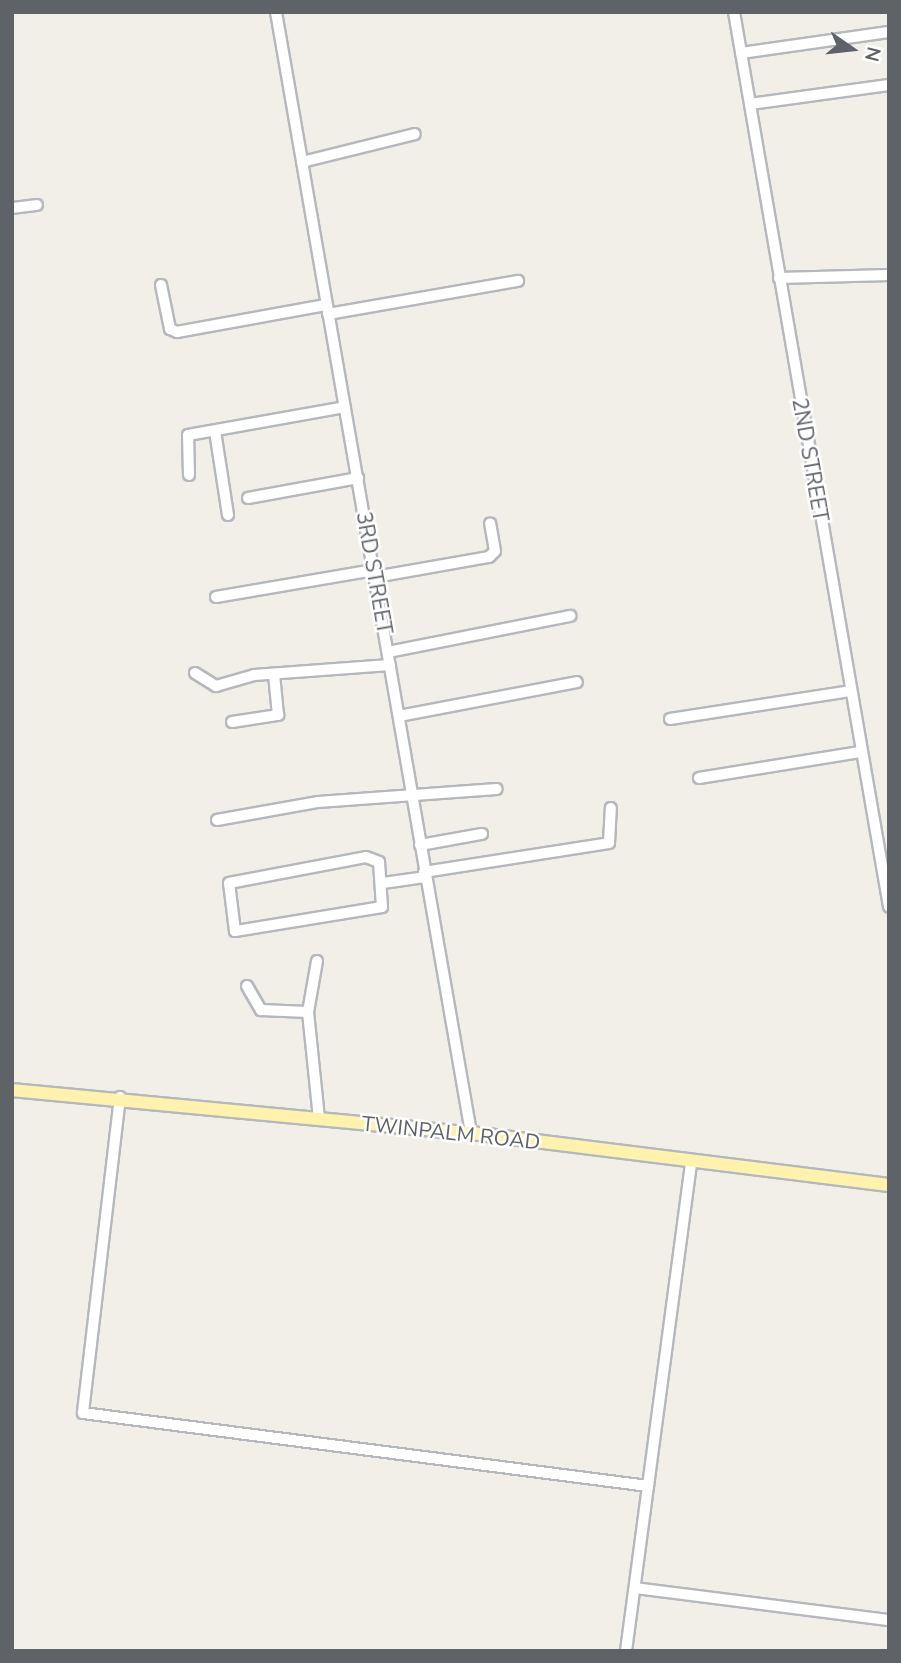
<!DOCTYPE html>
<style>
body{margin:0}
#map{position:relative;width:901px;height:1663px;overflow:hidden;background:#f1efe8;font-family:"Nunito Sans",sans-serif}
div>[style]{position:absolute}
.roads{filter:drop-shadow(2px 0 #b5b8bc) drop-shadow(-2px 0 #b5b8bc) drop-shadow(0 2px #b5b8bc) drop-shadow(0 -2px #b5b8bc)}
.minor>*{height:10px;margin:-5px;padding:0 5px;transform-origin:5px;border-radius:5px;background:#fff}
.major>*{height:12px;margin:-6px;padding:0 6px;transform-origin:6px;border-radius:6px;background:#fff2af}
span{translate:-50% -50%;white-space:nowrap;text-align:center;line-height:1.15;-webkit-text-stroke:5px #fff;paint-order:stroke}
.street-label{font-size:21px;color:#5f6368}
.frame{position:absolute;inset:0;border:14px solid #5f6368;pointer-events:none}
.north{position:absolute;left:817px;top:14px;width:70px;height:70px;-webkit-text-stroke:5px #fff;paint-order:stroke;rotate:104deg;font-size:19px;font-weight:700;line-height:28px;text-align:center;color:#5f6368}
.north::after{content:'';display:block;margin:auto;width:24px;height:32px;background:#5f6368;clip-path:polygon(50% 0,100% 100%,50% 72%,0 100%)}
</style>
<div id="map">
<div class="roads">
<div class="minor">
<i style="left:276px;top:12px;width:1138px;rotate:80.13deg"></i>
<i style="left:734px;top:12px;width:908px;rotate:80.17deg"></i>
<i style="left:741px;top:53px;width:149px;rotate:-8.1deg"></i>
<i style="left:750px;top:104px;width:140px;rotate:-7.8deg"></i>
<i style="left:302px;top:162px;width:116px;rotate:-13.9deg"></i>
<i style="left:12px;top:208px;width:25px;rotate:-7deg"></i>
<i style="left:779px;top:278px;width:110px;rotate:-1.6deg"></i>
<i style="left:161px;top:285px;width:45px;rotate:78.4deg"></i>
<i style="left:170px;top:329px;width:8px;rotate:23deg"></i>
<i style="left:177px;top:332px;width:151px;rotate:-10.3deg"></i>
<i style="left:328px;top:314px;width:193px;rotate:-9.9deg"></i>
<i style="left:215px;top:431px;width:85px;rotate:81.2deg"></i>
<i style="left:189px;top:475px;width:40px;rotate:-91.4deg"></i>
<i style="left:188px;top:435px;width:159px;rotate:-10.1deg"></i>
<i style="left:248px;top:498px;width:112px;rotate:-10.3deg"></i>
<i style="left:375px;top:577px;width:116px;rotate:-10deg"></i>
<i style="left:489px;top:557px;width:8px;rotate:-45deg"></i>
<i style="left:495px;top:551px;width:28px;rotate:-100deg"></i>
<i style="left:216px;top:597px;width:160px;rotate:-9.7deg"></i>
<i style="left:388px;top:652px;width:186px;rotate:-11.2deg"></i>
<i style="left:195px;top:673px;width:25px;rotate:32deg"></i>
<i style="left:216px;top:686px;width:40px;rotate:-16deg"></i>
<i style="left:254px;top:675px;width:136px;rotate:-4.2deg"></i>
<i style="left:399px;top:716px;width:181px;rotate:-10.8deg"></i>
<i style="left:670px;top:719px;width:182px;rotate:-8.8deg"></i>
<i style="left:232px;top:722px;width:47px;rotate:-8.7deg"></i>
<i style="left:278px;top:715px;width:41px;rotate:-95.6deg"></i>
<i style="left:699px;top:778px;width:163px;rotate:-9.2deg"></i>
<i style="left:217px;top:820px;width:103px;rotate:-10.1deg"></i>
<i style="left:318px;top:802px;width:179px;rotate:-4.2deg"></i>
<i style="left:420px;top:845px;width:63px;rotate:-10.1deg"></i>
<i style="left:366px;top:857px;width:14px;rotate:21deg"></i>
<i style="left:379px;top:862px;width:45px;rotate:86.2deg"></i>
<i style="left:382px;top:907px;width:149px;rotate:170.7deg"></i>
<i style="left:235px;top:931px;width:48px;rotate:-97.1deg"></i>
<i style="left:229px;top:883px;width:139px;rotate:-10.7deg"></i>
<i style="left:424px;top:872px;width:187px;rotate:-8.9deg"></i>
<i style="left:609px;top:843px;width:35px;rotate:-87deg"></i>
<i style="left:383px;top:883px;width:42px;rotate:-8.1deg"></i>
<i style="left:317px;top:961px;width:52px;rotate:100deg"></i>
<i style="left:308px;top:1012px;width:108px;rotate:84.1deg"></i>
<i style="left:247px;top:986px;width:28px;rotate:60deg"></i>
<i style="left:261px;top:1010px;width:47px;rotate:2.4deg"></i>
<i style="left:120px;top:1097px;width:318px;rotate:96.7deg"></i>
<i style="left:83px;top:1413px;width:570px;rotate:7.36deg"></i>
<i style="left:635px;top:1588px;width:256px;rotate:7.2deg"></i>
<i style="left:626px;top:1651px;width:494px;rotate:-82.4deg"></i>
</div>
<div class="major">
<i style="left:12px;top:1090px;width:461px;rotate:5.4deg"></i>
<i style="left:471px;top:1133px;width:421px;rotate:7.1deg"></i>
</div>
</div>
<div class="street-label">
<span style="left:810px;top:460px;rotate:80deg">2ND STREET</span>
<span style="left:374px;top:573px;rotate:80deg">3RD STREET</span>
<span style="left:451px;top:1133px;rotate:6deg">TWINPALM ROAD</span>
</div>
<div class="frame"></div>
<div class="north">N</div>
</div>
